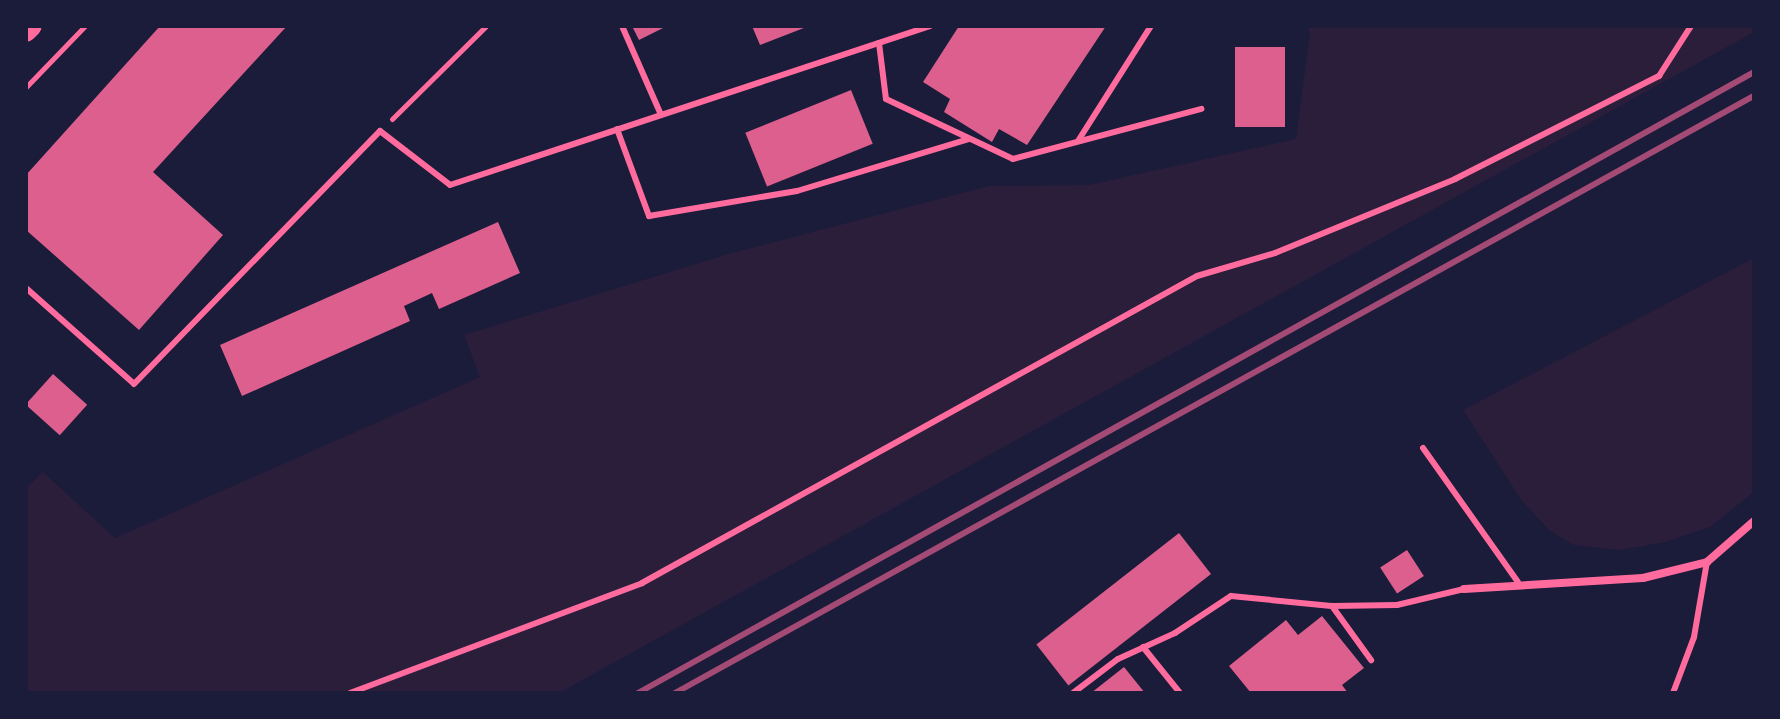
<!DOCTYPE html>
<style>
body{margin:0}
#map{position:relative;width:1780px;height:719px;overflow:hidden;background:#1b1b3a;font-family:"Source Sans 3",sans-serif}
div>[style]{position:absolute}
.green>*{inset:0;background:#2a1e3b}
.building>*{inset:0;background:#dd5f8e;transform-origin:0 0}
.path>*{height:5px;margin:-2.5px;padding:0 2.5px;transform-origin:2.5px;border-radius:2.5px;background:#ff6b9d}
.service>*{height:6px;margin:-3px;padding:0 3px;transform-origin:3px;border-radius:3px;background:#ff6b9d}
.minor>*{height:8px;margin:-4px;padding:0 4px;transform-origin:4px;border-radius:4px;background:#ff6b9d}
.primary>*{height:20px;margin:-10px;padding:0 10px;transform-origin:10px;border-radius:10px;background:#ff6b9d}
.rail>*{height:6px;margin:-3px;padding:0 3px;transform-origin:3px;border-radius:3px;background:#a44b75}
span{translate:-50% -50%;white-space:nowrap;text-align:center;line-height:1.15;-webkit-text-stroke:8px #1b1b3a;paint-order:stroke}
.frame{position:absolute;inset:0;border:28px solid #1b1b3a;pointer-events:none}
</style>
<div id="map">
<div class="green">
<i style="clip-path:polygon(1306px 26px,1754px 26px,1754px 32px,559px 693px,26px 693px,26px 488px,43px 472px,115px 538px,480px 377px,464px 335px,732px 253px,989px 186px,1089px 185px,1296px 139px,1310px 32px)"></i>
<i style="clip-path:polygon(1754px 258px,1754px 492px,1710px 527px,1666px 542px,1620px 550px,1574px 545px,1550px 531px,1522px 501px,1463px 410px)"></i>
</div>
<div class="building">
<i style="clip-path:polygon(160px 26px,287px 26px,153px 172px,223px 235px,139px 330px,26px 230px,26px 175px)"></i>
<i style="clip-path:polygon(632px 26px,667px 26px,639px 40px)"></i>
<i style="clip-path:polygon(752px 26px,809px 26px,760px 45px)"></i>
<i style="clip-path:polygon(959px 26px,1106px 26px,1027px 145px,999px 129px,992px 142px,944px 112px,950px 99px,923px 82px)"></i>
<i style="left:1235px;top:47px;width:50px;height:80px"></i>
<i style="left:851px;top:90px;width:58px;height:114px;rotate:68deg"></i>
<i style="clip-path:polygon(498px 222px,520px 273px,439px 309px,432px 293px,404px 306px,410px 321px,242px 396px,220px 345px)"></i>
<i style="left:53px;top:374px;width:46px;height:41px;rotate:42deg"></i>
<i style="left:1179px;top:533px;width:52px;height:181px;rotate:52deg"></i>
<i style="left:1407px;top:550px;width:31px;height:32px;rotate:57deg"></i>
<i style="clip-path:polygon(1322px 616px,1364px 668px,1342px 685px,1348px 693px,1251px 693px,1229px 666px,1286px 620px,1298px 635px)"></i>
<i style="clip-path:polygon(1124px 667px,1145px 693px,1091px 693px)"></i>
</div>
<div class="path">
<i style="left:26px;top:87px;width:85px;rotate:-46deg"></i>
<i style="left:392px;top:119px;width:132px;rotate:-44.7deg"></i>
</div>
<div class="service">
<i style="left:622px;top:26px;width:97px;rotate:66.3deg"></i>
<i style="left:879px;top:43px;width:56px;rotate:82.9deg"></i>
<i style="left:886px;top:99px;width:140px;rotate:25.3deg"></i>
<i style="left:1013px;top:159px;width:195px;rotate:-14.9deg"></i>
<i style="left:617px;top:129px;width:93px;rotate:69.8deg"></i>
<i style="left:649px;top:216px;width:150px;rotate:-9.6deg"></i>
<i style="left:797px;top:191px;width:180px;rotate:-16.8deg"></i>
<i style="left:1078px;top:141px;width:136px;rotate:-57.6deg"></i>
<i style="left:26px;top:288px;width:144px;rotate:41.6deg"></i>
<i style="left:134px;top:384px;width:353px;rotate:-45.8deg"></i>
<i style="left:380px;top:131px;width:88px;rotate:37.6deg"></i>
<i style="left:450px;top:185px;width:506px;rotate:-18.33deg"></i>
<i style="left:1423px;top:448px;width:164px;rotate:54.7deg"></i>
<i style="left:1332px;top:606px;width:67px;rotate:54.2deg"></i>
<i style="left:1143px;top:647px;width:59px;rotate:51.2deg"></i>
<i style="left:350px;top:693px;width:312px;rotate:-20.6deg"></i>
<i style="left:642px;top:583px;width:634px;rotate:-28.95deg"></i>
<i style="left:1197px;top:276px;width:81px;rotate:-16.4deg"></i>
<i style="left:1275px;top:253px;width:195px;rotate:-22.3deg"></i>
<i style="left:1455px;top:179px;width:229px;rotate:-26.8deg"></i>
<i style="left:1659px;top:76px;width:59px;rotate:-57.4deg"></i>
<i style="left:1073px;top:693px;width:56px;rotate:-37.1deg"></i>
<i style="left:1118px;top:659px;width:63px;rotate:-24.5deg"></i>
<i style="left:1175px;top:633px;width:67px;rotate:-33.5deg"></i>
<i style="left:1231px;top:596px;width:101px;rotate:5.7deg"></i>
<i style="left:1332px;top:606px;width:65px;rotate:-0.9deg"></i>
<i style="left:1397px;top:605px;width:69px;rotate:-13.4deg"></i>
<i style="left:1673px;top:693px;width:60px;rotate:-69.4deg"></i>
<i style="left:1694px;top:637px;width:76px;rotate:-80.2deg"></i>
</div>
<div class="minor">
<i style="left:1464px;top:589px;width:179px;rotate:-3.5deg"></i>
<i style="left:1643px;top:578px;width:66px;rotate:-14deg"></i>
<i style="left:1707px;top:562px;width:62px;rotate:-41.1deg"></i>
</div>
<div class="primary">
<i style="left:26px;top:32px;width:8px;rotate:-45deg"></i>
</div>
<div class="rail">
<i style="left:638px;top:693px;width:1277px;rotate:-29.09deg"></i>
<i style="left:675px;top:693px;width:1233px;rotate:-28.96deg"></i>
</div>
<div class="frame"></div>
</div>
